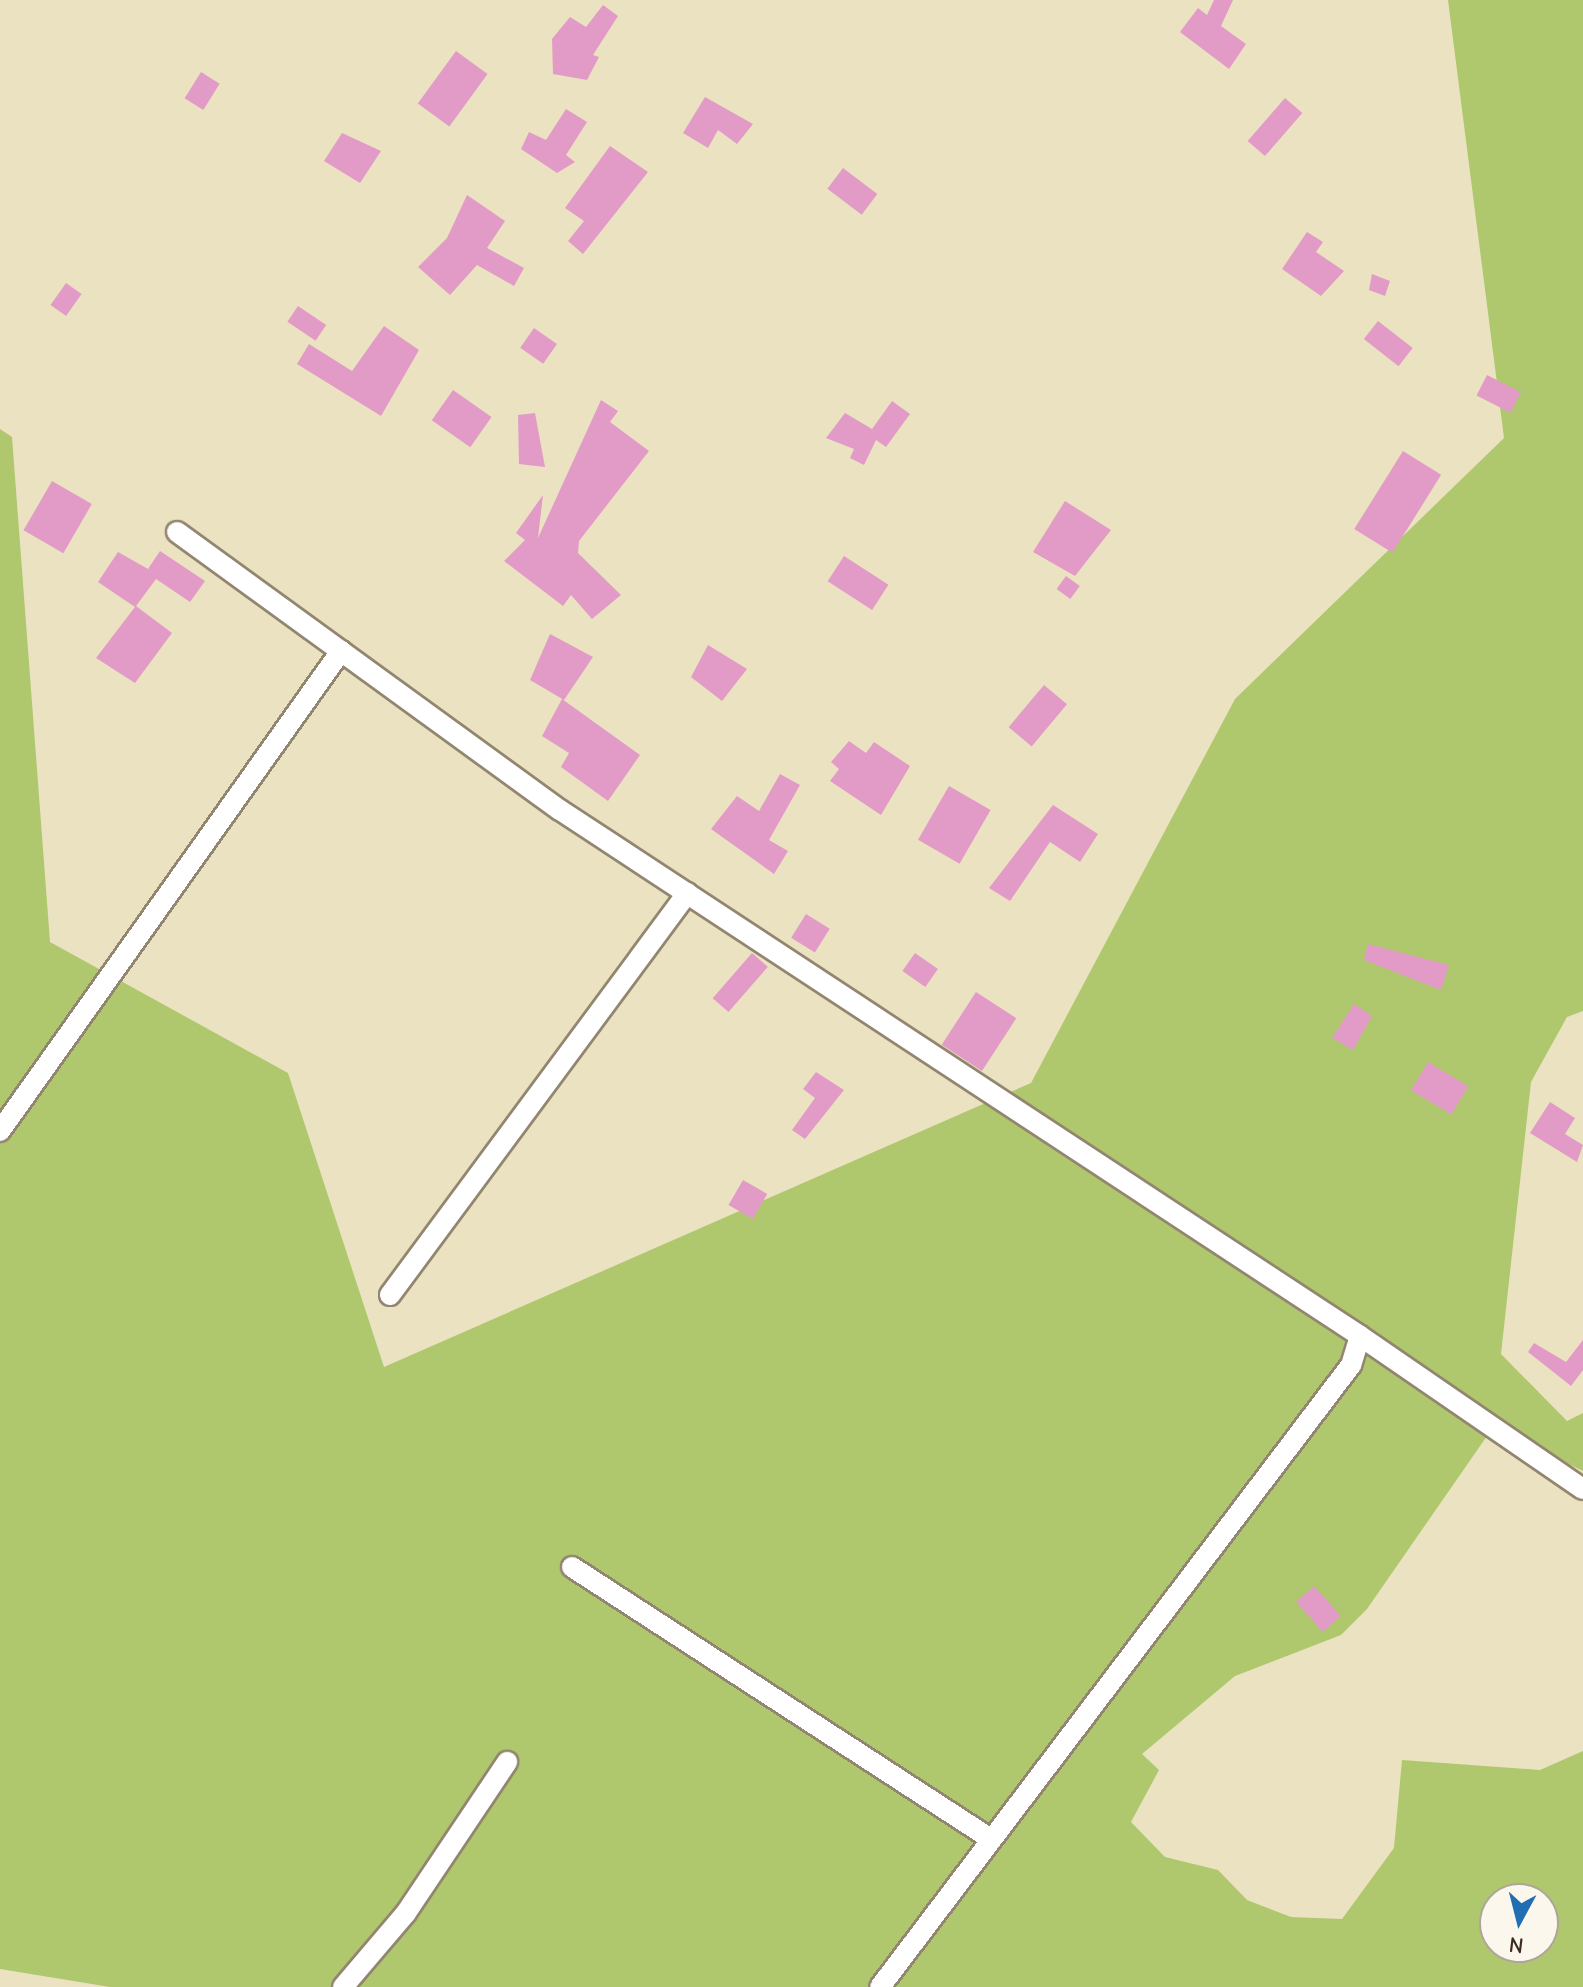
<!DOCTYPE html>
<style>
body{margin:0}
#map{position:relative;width:1583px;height:1987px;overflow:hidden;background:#ebe2c2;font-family:"Comic Neue",sans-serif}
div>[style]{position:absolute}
.green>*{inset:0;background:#afc86d}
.building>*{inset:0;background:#e29bc7;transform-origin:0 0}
.roads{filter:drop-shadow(2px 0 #938670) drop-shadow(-2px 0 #938670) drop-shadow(0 2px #938670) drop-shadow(0 -2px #938670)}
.minor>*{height:20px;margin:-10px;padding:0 10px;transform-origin:10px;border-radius:10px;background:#fff}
span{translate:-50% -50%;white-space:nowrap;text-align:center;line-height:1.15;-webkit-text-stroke:6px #fbf7ec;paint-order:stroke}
.north{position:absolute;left:1479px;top:1883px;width:80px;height:80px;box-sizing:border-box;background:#fbf7ec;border:2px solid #aea59a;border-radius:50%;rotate:187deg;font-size:22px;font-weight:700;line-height:32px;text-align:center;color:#3b2a1e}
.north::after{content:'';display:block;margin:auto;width:28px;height:36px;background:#1f6fb2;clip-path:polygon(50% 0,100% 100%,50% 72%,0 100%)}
</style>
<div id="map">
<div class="green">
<i style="clip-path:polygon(evenodd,1448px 0,1583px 0,1583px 1011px,1567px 1017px,1531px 1082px,1501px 1354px,1567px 1421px,1583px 1413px,1583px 1471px,1508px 1435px,1487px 1436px,1367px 1609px,1341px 1635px,1235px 1676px,1142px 1754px,1159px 1770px,1131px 1822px,1165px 1857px,1218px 1870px,1247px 1900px,1291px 1917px,1342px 1919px,1394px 1848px,1402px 1760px,1540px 1770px,1583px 1751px,1583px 1987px,110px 1987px,0 1969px,0 429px,12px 437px,50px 942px,288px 1073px,384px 1367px,1031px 1083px,1235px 699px,1504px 438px,1448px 0,1495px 1899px,1543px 1899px,1543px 1947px,1495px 1947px,1495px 1899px)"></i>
</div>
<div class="building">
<i style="clip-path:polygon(1214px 0,1233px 0,1221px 26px,1246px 44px,1229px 69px,1180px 32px,1198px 8px,1207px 15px)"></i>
<i style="clip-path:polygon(603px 5px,618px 16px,593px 55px,599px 57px,587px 80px,553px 74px,552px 39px,570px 17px,586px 27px)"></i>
<i style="left:456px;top:51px;width:39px;height:65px;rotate:36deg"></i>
<i style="left:201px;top:72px;width:22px;height:31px;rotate:32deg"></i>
<i style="clip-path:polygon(705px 97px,753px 124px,737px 144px,718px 130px,708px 148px,683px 133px)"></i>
<i style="left:1285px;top:98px;width:23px;height:57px;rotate:41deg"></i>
<i style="clip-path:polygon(566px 109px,587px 122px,566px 155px,575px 162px,557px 173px,521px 149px,529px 132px,546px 140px)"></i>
<i style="clip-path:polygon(342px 133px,381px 151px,360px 183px,324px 161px)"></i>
<i style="clip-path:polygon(610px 146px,648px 172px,583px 254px,568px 241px,584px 221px,565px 208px)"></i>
<i style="left:843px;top:168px;width:43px;height:26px;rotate:37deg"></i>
<i style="clip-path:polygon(467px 195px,505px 221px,487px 248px,524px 268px,514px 286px,477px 265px,450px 295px,418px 267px,447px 238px)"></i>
<i style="clip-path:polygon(1307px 232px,1323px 242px,1316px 252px,1344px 271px,1321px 296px,1282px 269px)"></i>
<i style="clip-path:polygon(1372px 274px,1390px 281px,1385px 296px,1369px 290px)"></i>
<i style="left:66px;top:283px;width:19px;height:27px;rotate:35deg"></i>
<i style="left:298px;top:306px;width:34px;height:19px;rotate:34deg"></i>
<i style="left:1378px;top:321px;width:44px;height:23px;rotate:38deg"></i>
<i style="clip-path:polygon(384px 326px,419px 350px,381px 416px,297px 364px,309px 344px,352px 371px)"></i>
<i style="left:534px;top:328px;width:28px;height:24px;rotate:35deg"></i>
<i style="left:1487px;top:375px;width:38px;height:23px;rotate:27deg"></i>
<i style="left:453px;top:390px;width:47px;height:37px;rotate:35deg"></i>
<i style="clip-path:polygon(601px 400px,618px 411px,610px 422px,649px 451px,579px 541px,578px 553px,621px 595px,592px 619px,571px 595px,563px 606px,504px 561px,525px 540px,516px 533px,543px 495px,538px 538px)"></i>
<i style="clip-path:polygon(892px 401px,910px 414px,886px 447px,876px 440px,864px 465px,850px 458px,854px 449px,826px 438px,845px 413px,872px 429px)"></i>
<i style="clip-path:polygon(535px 413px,545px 467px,519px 464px,518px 415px)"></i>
<i style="left:1403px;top:451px;width:45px;height:92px;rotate:32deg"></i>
<i style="left:52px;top:481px;width:46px;height:57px;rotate:30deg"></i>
<i style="clip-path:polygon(1065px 501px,1111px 530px,1075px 576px,1033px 552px)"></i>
<i style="clip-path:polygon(160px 551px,205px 581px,190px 602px,156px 579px,136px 606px,172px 633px,135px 683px,96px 658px,135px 607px,98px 582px,118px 552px,148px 569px)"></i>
<i style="left:844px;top:556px;width:53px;height:30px;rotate:33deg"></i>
<i style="left:1066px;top:576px;width:17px;height:16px;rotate:36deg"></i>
<i style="clip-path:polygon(550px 634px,593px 657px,564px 700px,530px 680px)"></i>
<i style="clip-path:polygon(708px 645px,747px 669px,722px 701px,691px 677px)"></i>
<i style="left:1044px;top:685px;width:30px;height:55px;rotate:40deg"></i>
<i style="clip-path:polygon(562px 699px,640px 755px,608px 801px,561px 767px,569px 753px,542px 736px)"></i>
<i style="clip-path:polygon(849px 741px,866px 753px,874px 742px,910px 766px,881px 815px,830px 781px,839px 769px,831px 762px)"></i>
<i style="clip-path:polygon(780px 774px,800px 785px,769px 840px,788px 851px,774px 874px,711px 829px,737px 796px,759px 811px)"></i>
<i style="left:949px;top:786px;width:48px;height:62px;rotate:30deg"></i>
<i style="clip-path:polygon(1053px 805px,1098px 834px,1080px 862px,1050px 842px,1010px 901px,989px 888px)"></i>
<i style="left:806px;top:914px;width:28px;height:28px;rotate:32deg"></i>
<i style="clip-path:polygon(1368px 944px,1449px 965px,1441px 990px,1364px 960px)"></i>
<i style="left:752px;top:953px;width:21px;height:60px;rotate:41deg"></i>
<i style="left:915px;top:953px;width:28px;height:22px;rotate:35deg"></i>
<i style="left:976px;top:992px;width:48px;height:63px;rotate:33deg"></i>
<i style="clip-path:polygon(1354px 1004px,1372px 1016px,1353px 1050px,1332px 1038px)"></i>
<i style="left:1428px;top:1062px;width:47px;height:33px;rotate:31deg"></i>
<i style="clip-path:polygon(816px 1072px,844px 1090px,805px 1139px,792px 1130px,815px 1098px,803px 1089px)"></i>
<i style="clip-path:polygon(1550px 1102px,1575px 1118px,1565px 1134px,1583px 1145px,1577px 1162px,1530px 1133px)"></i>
<i style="left:743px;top:1180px;width:28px;height:29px;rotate:30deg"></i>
<i style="clip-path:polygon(1583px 1340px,1583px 1370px,1571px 1386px,1528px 1352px,1534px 1343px,1566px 1362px)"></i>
<i style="left:1314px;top:1586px;width:40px;height:24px;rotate:48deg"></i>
</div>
<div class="roads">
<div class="minor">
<i style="left:177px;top:532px;width:473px;rotate:36deg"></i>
<i style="left:560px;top:810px;width:957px;rotate:33.32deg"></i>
<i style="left:1360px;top:1336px;width:30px;rotate:107deg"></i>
<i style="left:1351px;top:1365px;width:780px;rotate:127.13deg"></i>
<i style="left:0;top:1131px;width:589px;rotate:-54.61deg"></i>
<i style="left:390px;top:1295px;width:500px;rotate:-53.5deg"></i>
<i style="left:1360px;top:1336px;width:270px;rotate:34.5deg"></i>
<i style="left:572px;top:1567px;width:500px;rotate:33deg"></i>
<i style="left:343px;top:1987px;width:97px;rotate:-49.6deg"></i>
<i style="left:406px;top:1913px;width:182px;rotate:-56.2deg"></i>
</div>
</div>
<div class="north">N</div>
</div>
